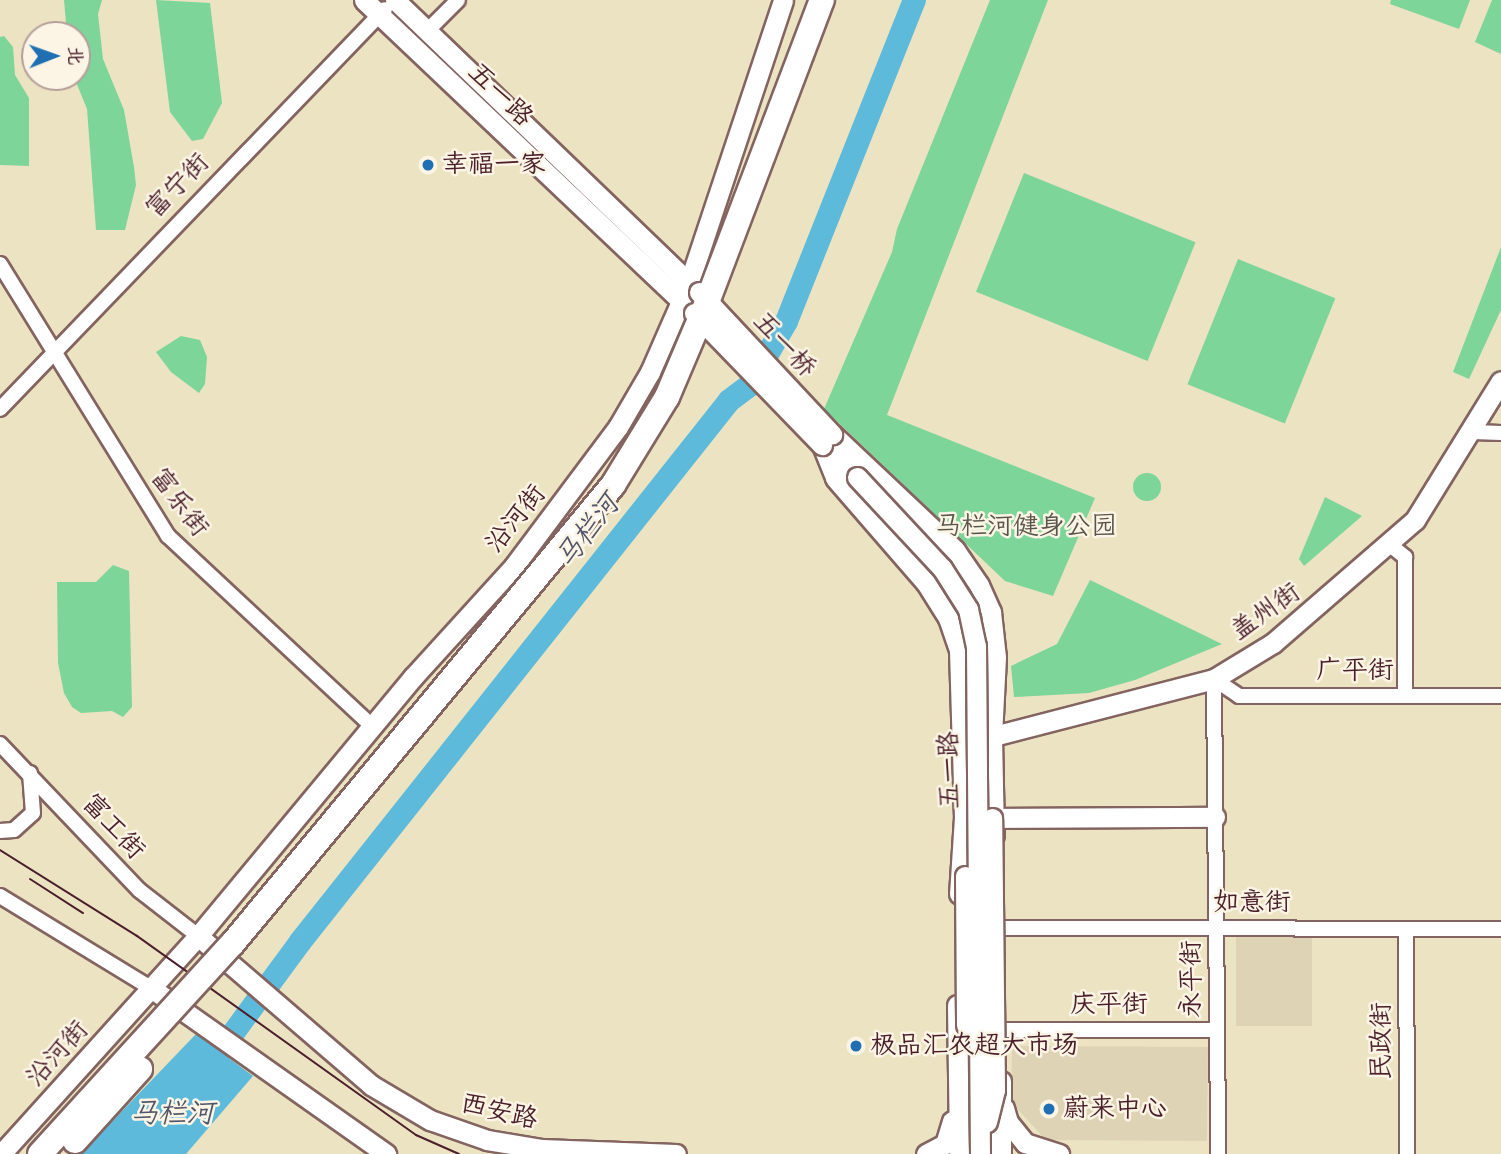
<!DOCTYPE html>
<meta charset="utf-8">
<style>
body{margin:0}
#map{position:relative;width:1501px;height:1154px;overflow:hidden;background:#ece3c2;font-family:"Comic Neue","LXGW WenKai TC",sans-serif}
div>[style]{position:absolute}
.built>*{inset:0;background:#ded3b4;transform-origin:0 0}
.green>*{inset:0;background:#7dd59a;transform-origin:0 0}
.round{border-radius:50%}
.water>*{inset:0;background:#5dbadb}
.river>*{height:23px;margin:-11.5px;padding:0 11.5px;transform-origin:11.5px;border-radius:11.5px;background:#5dbadb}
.roads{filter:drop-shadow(2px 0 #836460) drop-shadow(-2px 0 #836460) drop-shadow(0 2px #836460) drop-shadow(0 -2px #836460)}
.street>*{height:14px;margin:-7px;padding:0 7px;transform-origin:7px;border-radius:7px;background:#fff}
.secondary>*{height:19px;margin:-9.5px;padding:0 9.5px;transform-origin:9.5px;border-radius:9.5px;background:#fff}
.tram>*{height:2px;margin:-1px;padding:0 1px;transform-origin:1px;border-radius:1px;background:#4a1f2b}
.bridges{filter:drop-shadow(2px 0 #836460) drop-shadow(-2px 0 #836460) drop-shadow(0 2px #836460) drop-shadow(0 -2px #836460)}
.secondary-bridge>*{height:19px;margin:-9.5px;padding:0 9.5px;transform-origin:9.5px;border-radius:9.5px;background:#fff}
.highway-bridge>*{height:24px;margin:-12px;padding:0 12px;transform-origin:12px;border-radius:12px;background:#fff}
.dots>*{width:19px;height:19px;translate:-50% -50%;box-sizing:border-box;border:4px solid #fcf5e5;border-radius:50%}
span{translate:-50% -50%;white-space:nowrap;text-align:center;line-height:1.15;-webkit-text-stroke:5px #fcf5e5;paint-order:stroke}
.street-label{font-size:26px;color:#4a1f2b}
.poi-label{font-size:26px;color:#4a1f2b}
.left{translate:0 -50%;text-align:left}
.park-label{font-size:26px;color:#59564c}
.water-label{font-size:28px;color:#515569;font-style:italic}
.north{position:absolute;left:21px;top:21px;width:70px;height:70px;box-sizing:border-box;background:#fcf5e5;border:2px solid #b59f9b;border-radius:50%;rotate:89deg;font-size:19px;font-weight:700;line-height:28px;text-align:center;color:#4a1f2b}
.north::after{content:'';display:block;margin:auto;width:24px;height:32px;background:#1f6fb2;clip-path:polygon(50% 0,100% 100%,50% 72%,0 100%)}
</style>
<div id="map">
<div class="built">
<i style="left:1236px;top:934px;width:76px;height:92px"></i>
<i style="clip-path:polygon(1012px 1046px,1208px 1047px,1207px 1141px,1046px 1140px,1011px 1102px)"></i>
</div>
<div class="green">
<i style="clip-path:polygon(64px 0,102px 0,98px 14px,103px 59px,124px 110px,134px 167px,136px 185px,125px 230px,96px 230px,87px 109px,74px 77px,77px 35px,67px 35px)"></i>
<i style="clip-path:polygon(156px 0,210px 3px,222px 103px,203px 139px,192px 141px,170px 112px)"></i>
<i style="clip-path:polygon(990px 0,1048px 0,887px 415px,1095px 498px,1053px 596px,1005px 581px,824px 409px,892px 252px,897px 229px)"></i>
<i style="clip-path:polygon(1391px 0,1470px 0,1459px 29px,1390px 4px)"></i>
<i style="clip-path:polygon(1492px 0,1501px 0,1501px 54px,1475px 42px)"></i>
<i style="clip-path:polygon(4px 36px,13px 47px,15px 75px,29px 98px,29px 166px,0 165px,0 37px)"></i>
<i style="left:1024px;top:173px;width:185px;height:128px;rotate:22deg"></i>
<i style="clip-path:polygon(1501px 247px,1501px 310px,1469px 379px,1453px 372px)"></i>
<i style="left:1238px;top:259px;width:105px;height:135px;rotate:22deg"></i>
<i style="clip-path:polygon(181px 336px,200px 340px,207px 357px,205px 384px,199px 393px,171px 372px,156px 352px)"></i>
<i class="round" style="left:1133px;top:473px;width:28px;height:28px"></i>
<i style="clip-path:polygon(1325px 497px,1362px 516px,1304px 566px,1299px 559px)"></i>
<i style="clip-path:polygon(113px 565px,129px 571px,132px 707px,123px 717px,112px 711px,81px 713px,72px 707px,64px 693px,58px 663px,57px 582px,96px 582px)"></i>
<i style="clip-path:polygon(1090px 580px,1222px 644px,1135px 680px,1089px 693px,1014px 697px,1011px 666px,1057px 644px)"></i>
</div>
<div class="water">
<i style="clip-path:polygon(196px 1034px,253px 1076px,186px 1154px,81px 1154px)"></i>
</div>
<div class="river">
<i style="left:220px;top:1050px;width:135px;rotate:-53.7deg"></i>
<i style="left:300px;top:941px;width:690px;rotate:-51.59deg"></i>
<i style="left:729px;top:400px;width:25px;rotate:-37deg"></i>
<i style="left:749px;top:385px;width:74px;rotate:-60deg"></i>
<i style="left:786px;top:321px;width:346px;rotate:-68.3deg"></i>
</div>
<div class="roads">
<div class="street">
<i style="left:426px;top:32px;width:45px;rotate:-45deg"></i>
<i style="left:0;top:264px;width:320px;rotate:58.3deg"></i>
<i style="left:168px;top:536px;width:280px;rotate:43deg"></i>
<i style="left:0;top:409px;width:555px;rotate:-46.09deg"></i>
<i style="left:1473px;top:432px;width:28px;rotate:2deg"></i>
<i style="left:1389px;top:544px;width:21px;rotate:39deg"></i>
<i style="left:1405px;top:557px;width:139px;rotate:90deg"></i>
<i style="left:1214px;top:679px;width:475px;rotate:89.5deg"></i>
<i style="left:1214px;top:679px;width:30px;rotate:34deg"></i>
<i style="left:1239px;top:696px;width:262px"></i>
<i style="left:0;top:744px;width:202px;rotate:46.4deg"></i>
<i style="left:139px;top:890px;width:75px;rotate:37.9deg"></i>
<i style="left:0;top:831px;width:14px;rotate:-4deg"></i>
<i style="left:14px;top:830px;width:25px;rotate:-42deg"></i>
<i style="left:33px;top:813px;width:40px;rotate:-94.3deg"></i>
<i style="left:0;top:896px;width:177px;rotate:31.4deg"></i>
<i style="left:1003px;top:928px;width:498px;rotate:0.1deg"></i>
<i style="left:1406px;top:929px;width:225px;rotate:89.7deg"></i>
<i style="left:1002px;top:1030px;width:215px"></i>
</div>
<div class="secondary">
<i style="left:364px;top:0;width:447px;rotate:43.5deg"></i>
<i style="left:395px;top:0;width:421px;rotate:43.9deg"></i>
<i style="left:832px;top:434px;width:169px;rotate:43.3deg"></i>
<i style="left:955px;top:550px;width:42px;rotate:55.6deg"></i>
<i style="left:979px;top:585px;width:30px;rotate:66deg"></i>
<i style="left:991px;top:612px;width:45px;rotate:83.7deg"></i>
<i style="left:996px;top:657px;width:80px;rotate:92.9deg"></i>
<i style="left:992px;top:737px;width:98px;rotate:88.8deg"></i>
<i style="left:822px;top:445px;width:35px;rotate:68deg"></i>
<i style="left:835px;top:478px;width:139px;rotate:49.1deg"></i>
<i style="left:926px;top:583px;width:41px;rotate:57.8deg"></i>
<i style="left:948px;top:618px;width:34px;rotate:71deg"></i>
<i style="left:959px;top:650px;width:167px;rotate:88.3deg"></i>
<i style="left:964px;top:817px;width:77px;rotate:93.7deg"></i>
<i style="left:824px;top:447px;width:45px;rotate:42.3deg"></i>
<i style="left:982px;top:739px;width:240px;rotate:-14.5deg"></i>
<i style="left:1214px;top:679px;width:69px;rotate:-31.4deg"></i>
<i style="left:1273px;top:643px;width:188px;rotate:-40.9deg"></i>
<i style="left:1415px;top:520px;width:163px;rotate:-58.3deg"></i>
<i style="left:992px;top:818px;width:223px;rotate:-0.3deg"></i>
<i style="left:198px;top:936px;width:228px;rotate:40.7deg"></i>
<i style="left:371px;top:1085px;width:69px;rotate:30.7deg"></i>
<i style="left:430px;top:1120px;width:60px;rotate:19.3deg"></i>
<i style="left:487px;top:1140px;width:56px;rotate:9.3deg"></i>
<i style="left:542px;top:1149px;width:134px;rotate:2.1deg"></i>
<i style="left:151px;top:988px;width:288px;rotate:35.2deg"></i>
<i style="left:957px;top:1005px;width:149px;rotate:89.2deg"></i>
<i style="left:1004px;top:1108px;width:15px;rotate:74deg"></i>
<i style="left:1008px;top:1122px;width:27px;rotate:51deg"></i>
<i style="left:1025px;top:1143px;width:36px;rotate:18deg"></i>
<i style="left:1px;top:1154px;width:294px;rotate:-47.9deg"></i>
<i style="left:198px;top:936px;width:337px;rotate:-50.3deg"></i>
<i style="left:413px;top:677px;width:150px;rotate:-47.7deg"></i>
<i style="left:514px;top:566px;width:174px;rotate:-53.2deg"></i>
<i style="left:618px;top:427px;width:64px;rotate:-59.8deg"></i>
<i style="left:650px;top:372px;width:97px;rotate:-66.3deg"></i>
<i style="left:689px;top:283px;width:298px;rotate:-71.6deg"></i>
<i style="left:926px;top:1154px;width:21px;rotate:-28deg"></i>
<i style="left:945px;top:1144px;width:24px;rotate:-73deg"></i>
<i style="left:1001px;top:1154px;width:73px;rotate:-90deg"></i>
</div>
</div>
<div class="tram">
<i style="left:0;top:850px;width:162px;rotate:32.1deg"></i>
<i style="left:137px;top:936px;width:343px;rotate:35.5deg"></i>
<i style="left:416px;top:1135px;width:47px;rotate:23.8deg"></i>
<i style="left:30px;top:879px;width:63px;rotate:32.7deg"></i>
</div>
<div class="bridges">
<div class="secondary-bridge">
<i style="left:699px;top:292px;width:195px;rotate:46.9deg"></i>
<i style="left:694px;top:313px;width:184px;rotate:45.9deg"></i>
<i style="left:857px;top:477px;width:125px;rotate:47deg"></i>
<i style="left:942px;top:568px;width:49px;rotate:57.6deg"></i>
<i style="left:968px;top:609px;width:38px;rotate:78deg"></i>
<i style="left:976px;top:646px;width:508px;rotate:89.55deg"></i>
<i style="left:965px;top:876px;width:149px;rotate:89.6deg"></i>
<i style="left:987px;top:1122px;width:33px;rotate:-76deg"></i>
<i style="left:995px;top:1090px;width:272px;rotate:-90.6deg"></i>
</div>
<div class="highway-bridge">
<i style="left:75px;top:1141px;width:97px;rotate:-47.9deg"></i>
<i style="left:40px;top:1154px;width:286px;rotate:-47.6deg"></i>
<i style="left:233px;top:943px;width:595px;rotate:-50.32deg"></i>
<i style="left:613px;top:485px;width:103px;rotate:-58.5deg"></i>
<i style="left:667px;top:397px;width:100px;rotate:-67deg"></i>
<i style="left:706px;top:305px;width:326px;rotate:-69.2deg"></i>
</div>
</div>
<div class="dots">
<i style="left:428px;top:165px;background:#1f6fb2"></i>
<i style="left:856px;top:1046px;background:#1f6fb2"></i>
<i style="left:1049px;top:1109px;background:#1f6fb2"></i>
</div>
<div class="street-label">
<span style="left:500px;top:95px;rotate:44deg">五一路</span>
<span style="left:178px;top:186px;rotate:-46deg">富宁街</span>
<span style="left:784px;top:345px;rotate:47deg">五一桥</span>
<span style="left:179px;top:503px;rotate:53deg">富乐街</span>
<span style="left:516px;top:519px;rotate:-51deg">沿河街</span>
<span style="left:1266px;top:612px;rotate:-35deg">盖州街</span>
<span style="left:1355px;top:671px">广平街</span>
<span style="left:950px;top:770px;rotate:-91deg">五一路</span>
<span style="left:113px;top:827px;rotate:47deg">富工街</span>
<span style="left:1252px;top:903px">如意街</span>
<span style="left:1192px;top:979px;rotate:-90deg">永平街</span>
<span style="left:1109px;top:1005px">庆平街</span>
<span style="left:1382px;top:1041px;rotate:-90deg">民政街</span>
<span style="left:58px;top:1054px;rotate:-48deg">沿河街</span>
<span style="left:499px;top:1112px;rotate:13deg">西安路</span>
</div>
<div class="poi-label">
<span class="left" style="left:442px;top:165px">幸福一家</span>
<span class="left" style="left:870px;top:1046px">极品汇农超大市场</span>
<span class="left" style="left:1063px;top:1109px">蔚来中心</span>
</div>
<div class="park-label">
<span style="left:1026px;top:527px">马栏河健身公园</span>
</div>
<div class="water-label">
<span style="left:587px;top:531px;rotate:-52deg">马栏河</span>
<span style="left:172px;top:1113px">马栏河</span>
</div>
<div class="north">北</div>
</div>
